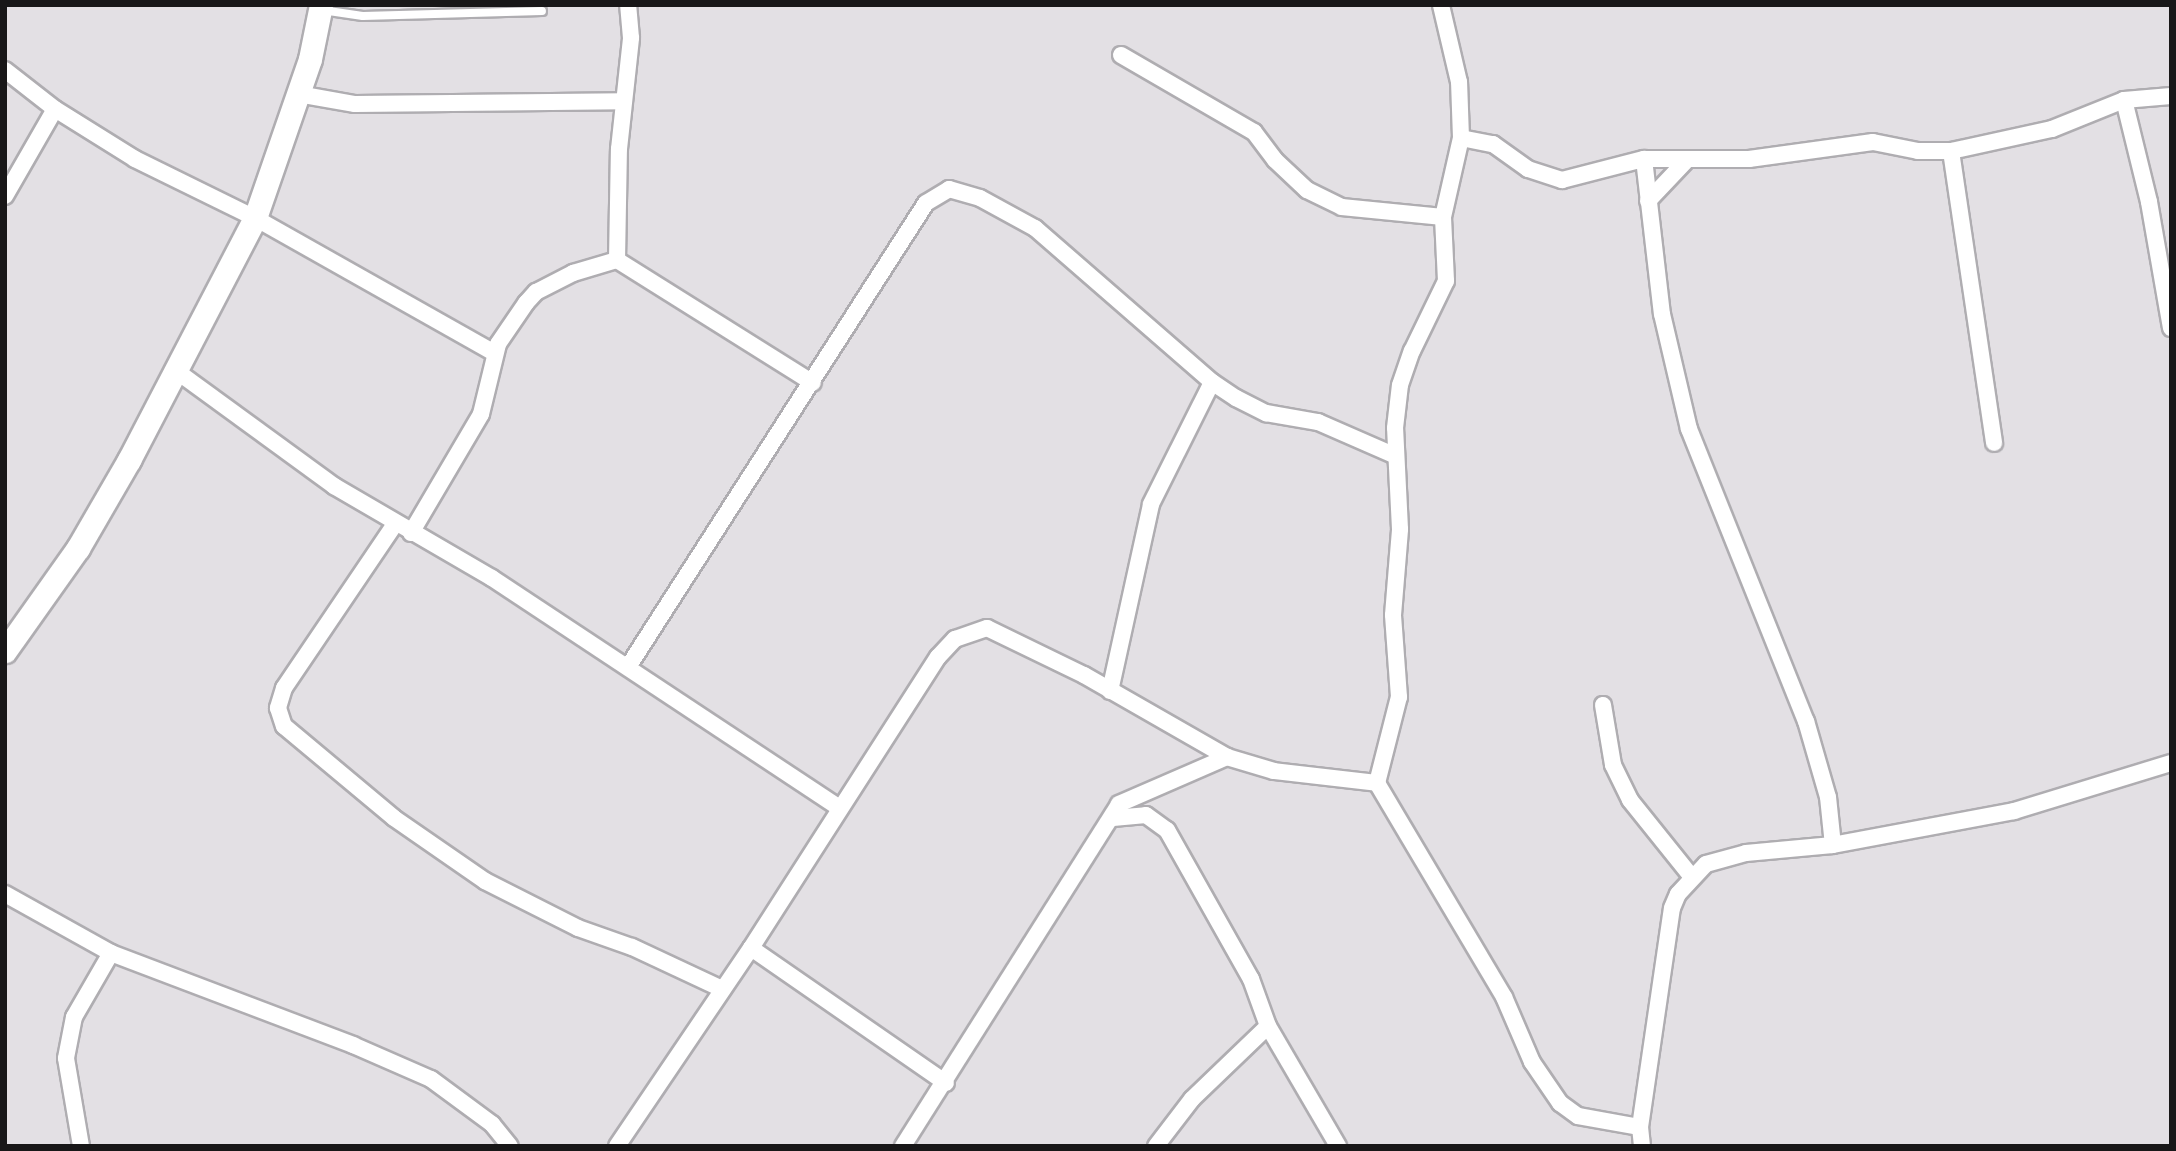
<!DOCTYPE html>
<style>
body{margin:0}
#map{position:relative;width:2176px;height:1151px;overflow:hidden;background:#e3e0e4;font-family:Ubuntu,sans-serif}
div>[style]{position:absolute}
.roads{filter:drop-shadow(2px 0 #afadb1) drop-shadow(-2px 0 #afadb1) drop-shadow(0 2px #afadb1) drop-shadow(0 -2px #afadb1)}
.lane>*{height:8px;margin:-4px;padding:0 4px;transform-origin:4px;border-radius:4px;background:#fff}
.street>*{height:16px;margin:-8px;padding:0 8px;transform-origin:8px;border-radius:8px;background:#fff}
.secondary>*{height:23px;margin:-11.5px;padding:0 11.5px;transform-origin:11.5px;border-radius:11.5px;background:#fff}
span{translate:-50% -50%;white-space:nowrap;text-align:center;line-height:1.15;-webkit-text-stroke:6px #f0eef1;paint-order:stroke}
.frame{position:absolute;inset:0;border:7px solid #181718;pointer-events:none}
</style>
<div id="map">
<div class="roads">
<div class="lane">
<i style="left:322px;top:10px;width:41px;rotate:8.3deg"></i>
<i style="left:363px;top:16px;width:179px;rotate:-1.6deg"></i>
</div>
<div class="street">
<i style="left:1121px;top:55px;width:154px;rotate:30.1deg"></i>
<i style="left:1254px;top:132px;width:35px;rotate:53deg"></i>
<i style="left:1275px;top:160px;width:44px;rotate:43.2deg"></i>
<i style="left:1307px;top:190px;width:39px;rotate:26deg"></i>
<i style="left:1342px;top:207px;width:101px;rotate:5.7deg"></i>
<i style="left:5px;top:70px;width:63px;rotate:38deg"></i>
<i style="left:55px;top:109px;width:94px;rotate:32deg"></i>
<i style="left:135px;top:159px;width:134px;rotate:26.2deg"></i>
<i style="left:255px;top:218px;width:275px;rotate:29.4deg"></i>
<i style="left:298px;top:94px;width:58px;rotate:10deg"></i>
<i style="left:355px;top:104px;width:269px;rotate:-0.6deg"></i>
<i style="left:2124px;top:100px;width:105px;rotate:76.2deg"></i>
<i style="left:2149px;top:202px;width:128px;rotate:80.1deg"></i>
<i style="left:1461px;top:138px;width:33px;rotate:11deg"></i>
<i style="left:1493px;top:144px;width:43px;rotate:35.5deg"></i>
<i style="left:1528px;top:169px;width:36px;rotate:18deg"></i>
<i style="left:1562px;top:180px;width:85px;rotate:-14.4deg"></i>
<i style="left:1644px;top:159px;width:105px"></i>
<i style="left:1749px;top:159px;width:125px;rotate:-7.8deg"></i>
<i style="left:1873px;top:142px;width:46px;rotate:11.3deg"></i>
<i style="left:1918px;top:151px;width:33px"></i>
<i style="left:1951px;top:151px;width:103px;rotate:-12.3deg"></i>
<i style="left:2052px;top:129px;width:78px;rotate:-21.9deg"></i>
<i style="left:2124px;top:100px;width:47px;rotate:-4.9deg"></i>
<i style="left:1951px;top:151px;width:295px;rotate:81.6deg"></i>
<i style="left:1644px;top:159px;width:156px;rotate:83.4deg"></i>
<i style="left:1662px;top:314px;width:118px;rotate:76.8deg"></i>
<i style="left:1689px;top:429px;width:315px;rotate:68.2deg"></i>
<i style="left:1806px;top:721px;width:79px;rotate:73.9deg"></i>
<i style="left:1828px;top:797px;width:48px;rotate:84.1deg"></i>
<i style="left:5px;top:196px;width:100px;rotate:-60.1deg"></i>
<i style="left:1648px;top:201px;width:54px;rotate:-46.5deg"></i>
<i style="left:617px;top:260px;width:111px;rotate:-89deg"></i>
<i style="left:619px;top:149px;width:112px;rotate:-83.8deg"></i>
<i style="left:631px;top:38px;width:33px;rotate:-95deg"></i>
<i style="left:617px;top:260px;width:231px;rotate:32.1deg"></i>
<i style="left:175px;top:370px;width:197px;rotate:36.1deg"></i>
<i style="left:334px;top:486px;width:183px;rotate:30.2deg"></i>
<i style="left:492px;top:578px;width:416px;rotate:33.5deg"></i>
<i style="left:395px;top:524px;width:198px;rotate:124.1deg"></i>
<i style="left:284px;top:688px;width:21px;rotate:107deg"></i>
<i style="left:278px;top:708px;width:19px;rotate:72deg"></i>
<i style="left:284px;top:726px;width:143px;rotate:39.9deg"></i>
<i style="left:394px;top:818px;width:111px;rotate:34.7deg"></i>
<i style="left:485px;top:881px;width:104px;rotate:26.8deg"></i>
<i style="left:578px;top:928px;width:57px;rotate:19.4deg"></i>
<i style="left:632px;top:947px;width:99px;rotate:25deg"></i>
<i style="left:411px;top:533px;width:138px;rotate:-59.5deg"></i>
<i style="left:481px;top:414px;width:72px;rotate:-76.3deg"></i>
<i style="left:498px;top:344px;width:50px;rotate:-55.7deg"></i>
<i style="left:526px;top:303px;width:15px;rotate:-48deg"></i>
<i style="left:536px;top:292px;width:42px;rotate:-27.2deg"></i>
<i style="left:573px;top:273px;width:46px;rotate:-16.5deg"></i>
<i style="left:628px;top:667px;width:551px;rotate:-57.29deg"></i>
<i style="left:926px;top:203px;width:27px;rotate:-31deg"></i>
<i style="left:949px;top:189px;width:32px;rotate:16deg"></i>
<i style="left:980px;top:198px;width:63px;rotate:28.6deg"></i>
<i style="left:1035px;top:228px;width:235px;rotate:41deg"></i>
<i style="left:1212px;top:382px;width:29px;rotate:34deg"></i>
<i style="left:1236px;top:398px;width:34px;rotate:27deg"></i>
<i style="left:1266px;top:413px;width:53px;rotate:9.8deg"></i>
<i style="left:1318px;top:422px;width:85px;rotate:23.6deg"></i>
<i style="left:1110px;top:691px;width:191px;rotate:-77.6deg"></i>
<i style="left:1151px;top:504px;width:136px;rotate:-63.4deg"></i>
<i style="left:1603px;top:705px;width:61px;rotate:80.5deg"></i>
<i style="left:1613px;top:765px;width:39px;rotate:64deg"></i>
<i style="left:1630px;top:800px;width:99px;rotate:51.2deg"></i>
<i style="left:1377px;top:783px;width:89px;rotate:-75.7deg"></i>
<i style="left:1399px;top:697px;width:82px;rotate:-94.2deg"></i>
<i style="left:1393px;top:615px;width:86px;rotate:-85.3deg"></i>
<i style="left:1400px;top:529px;width:101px;rotate:-92.8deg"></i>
<i style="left:1395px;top:428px;width:43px;rotate:-83.4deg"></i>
<i style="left:1400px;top:385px;width:36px;rotate:-71deg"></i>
<i style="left:1412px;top:351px;width:78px;rotate:-64.1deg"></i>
<i style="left:1446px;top:281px;width:64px;rotate:-92.7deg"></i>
<i style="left:1443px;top:217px;width:81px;rotate:-77.2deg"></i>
<i style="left:1461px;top:138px;width:56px;rotate:-92deg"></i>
<i style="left:1459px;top:82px;width:79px;rotate:-103.2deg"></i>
<i style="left:1113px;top:818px;width:33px;rotate:-5deg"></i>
<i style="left:1146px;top:815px;width:26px;rotate:36deg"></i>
<i style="left:1167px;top:830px;width:171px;rotate:60.6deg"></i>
<i style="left:1251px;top:979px;width:50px;rotate:70.1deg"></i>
<i style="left:1268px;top:1026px;width:139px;rotate:59.7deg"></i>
<i style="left:5px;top:894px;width:121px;rotate:29.1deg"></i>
<i style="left:111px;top:953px;width:259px;rotate:20.8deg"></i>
<i style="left:353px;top:1045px;width:85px;rotate:23.6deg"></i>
<i style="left:431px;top:1079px;width:76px;rotate:36.4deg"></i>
<i style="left:492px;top:1124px;width:28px;rotate:51deg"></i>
<i style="left:751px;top:948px;width:237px;rotate:34.7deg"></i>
<i style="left:81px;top:1146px;width:89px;rotate:-99.7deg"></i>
<i style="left:66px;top:1058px;width:42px;rotate:-79deg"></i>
<i style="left:74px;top:1017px;width:74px;rotate:-60deg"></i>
<i style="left:617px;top:1146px;width:239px;rotate:-55.9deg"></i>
<i style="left:751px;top:948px;width:346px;rotate:-57.3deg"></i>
<i style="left:938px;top:657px;width:25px;rotate:-47deg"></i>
<i style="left:955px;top:639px;width:34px;rotate:-19deg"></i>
<i style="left:987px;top:628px;width:108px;rotate:25.9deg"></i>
<i style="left:1084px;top:675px;width:165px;rotate:29.8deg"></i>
<i style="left:1227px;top:757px;width:49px;rotate:16.6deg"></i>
<i style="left:1274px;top:771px;width:104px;rotate:6.6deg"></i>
<i style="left:1377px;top:783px;width:249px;rotate:59.3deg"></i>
<i style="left:1504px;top:997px;width:71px;rotate:66.7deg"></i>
<i style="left:1532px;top:1062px;width:50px;rotate:55.7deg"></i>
<i style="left:1560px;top:1103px;width:22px;rotate:36deg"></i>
<i style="left:1578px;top:1116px;width:63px;rotate:10.1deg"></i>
<i style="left:903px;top:1146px;width:404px;rotate:-57.7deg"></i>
<i style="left:1119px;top:804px;width:118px;rotate:-23.5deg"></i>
<i style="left:1156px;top:1146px;width:59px;rotate:-52.5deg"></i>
<i style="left:1192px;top:1099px;width:105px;rotate:-43.8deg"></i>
<i style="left:1642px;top:1146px;width:19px;rotate:-96deg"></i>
<i style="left:1640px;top:1127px;width:221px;rotate:-81.7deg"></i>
<i style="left:1672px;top:908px;width:15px;rotate:-67deg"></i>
<i style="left:1678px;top:894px;width:41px;rotate:-47deg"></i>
<i style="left:1706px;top:864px;width:41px;rotate:-15.4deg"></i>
<i style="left:1746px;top:853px;width:87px;rotate:-5.3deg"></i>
<i style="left:1833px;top:845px;width:184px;rotate:-10.6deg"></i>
<i style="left:2014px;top:811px;width:164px;rotate:-17deg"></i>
</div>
<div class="secondary">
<i style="left:5px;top:651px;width:126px;rotate:-54.7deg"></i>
<i style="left:78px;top:548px;width:102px;rotate:-59.9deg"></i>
<i style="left:129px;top:460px;width:273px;rotate:-62.5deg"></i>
<i style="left:255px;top:218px;width:168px;rotate:-70.9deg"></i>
<i style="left:310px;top:59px;width:55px;rotate:-78.5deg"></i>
</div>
</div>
<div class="frame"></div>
</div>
